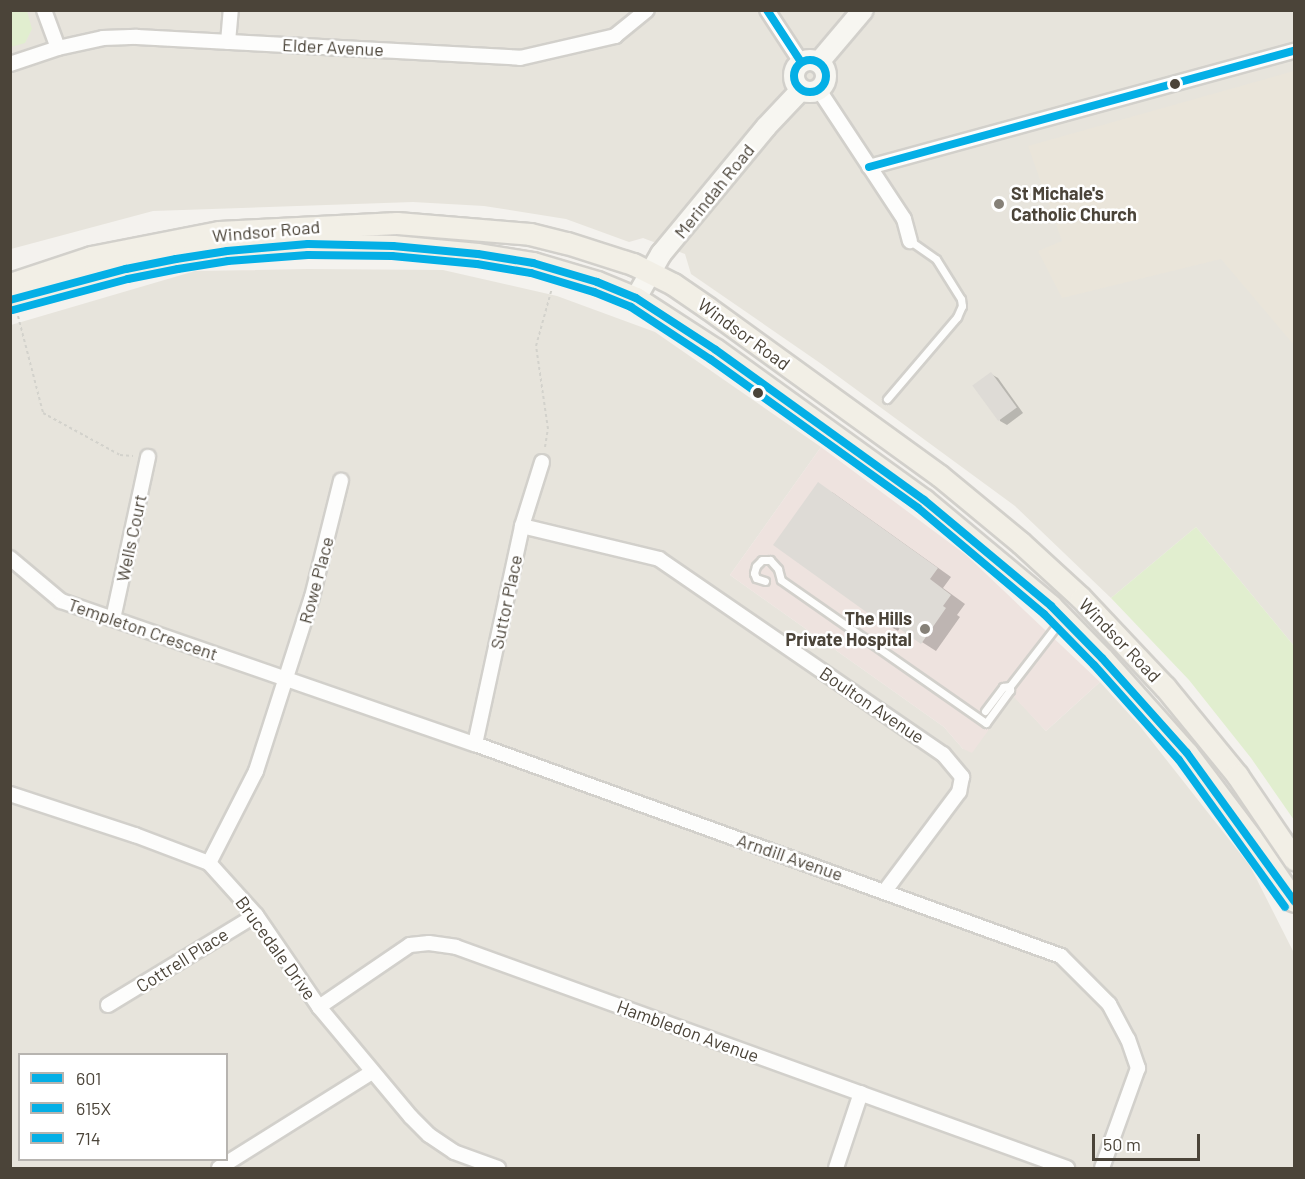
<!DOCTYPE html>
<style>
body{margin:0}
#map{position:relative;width:1305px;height:1179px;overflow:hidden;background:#f4f2ee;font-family:Barlow,sans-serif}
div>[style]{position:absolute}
.residential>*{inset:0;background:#e7e4dc}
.education>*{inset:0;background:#eae5da}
.medical>*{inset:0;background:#eee3df}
.green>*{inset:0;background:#e1eecf}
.shadow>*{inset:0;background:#0003}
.building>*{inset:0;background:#dedbd6;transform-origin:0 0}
.path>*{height:2px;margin-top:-1px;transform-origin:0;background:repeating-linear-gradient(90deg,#d3d2cc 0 3px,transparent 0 6px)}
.roads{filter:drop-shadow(2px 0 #d2d0cb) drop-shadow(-2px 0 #d2d0cb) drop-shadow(0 2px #d2d0cb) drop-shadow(0 -2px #d2d0cb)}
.service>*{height:7px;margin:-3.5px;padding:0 3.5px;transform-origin:3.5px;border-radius:3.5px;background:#fdfdfc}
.minor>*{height:14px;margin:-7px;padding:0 7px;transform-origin:7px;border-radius:7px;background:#fdfdfc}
.secondary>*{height:20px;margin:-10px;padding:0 10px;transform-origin:10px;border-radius:10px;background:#f7f6f1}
.secondary>.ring{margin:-10px;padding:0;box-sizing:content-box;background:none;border:20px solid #f7f6f1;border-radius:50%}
.primary>*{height:21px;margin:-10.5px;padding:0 10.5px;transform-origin:10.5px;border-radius:10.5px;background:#f2efe6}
.bus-1>*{height:8px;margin:-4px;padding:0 4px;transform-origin:4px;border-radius:4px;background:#04afe6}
.bus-2>*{height:8px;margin:-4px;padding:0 4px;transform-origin:4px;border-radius:4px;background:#04afe6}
.bus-3>*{height:8px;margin:-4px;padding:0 4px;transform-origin:4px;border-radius:4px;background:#04afe6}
.bus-3>.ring{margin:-4px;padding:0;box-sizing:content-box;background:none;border:8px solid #04afe6;border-radius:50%}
.dots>*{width:16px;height:16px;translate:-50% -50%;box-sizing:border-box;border:3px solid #fff;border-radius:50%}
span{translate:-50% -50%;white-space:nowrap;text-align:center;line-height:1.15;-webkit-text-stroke:5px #fff;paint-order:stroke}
.street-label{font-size:18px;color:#4b4439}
.poi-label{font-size:18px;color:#4b4439;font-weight:700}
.left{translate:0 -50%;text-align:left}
.right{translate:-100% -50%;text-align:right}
.frame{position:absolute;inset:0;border:12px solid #4b4439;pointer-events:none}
.legend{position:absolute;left:18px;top:1053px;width:210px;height:108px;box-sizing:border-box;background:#fff;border:2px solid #b7b4b0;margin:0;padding:8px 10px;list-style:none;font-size:18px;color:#4b4439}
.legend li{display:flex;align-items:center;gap:12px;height:30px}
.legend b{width:30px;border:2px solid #b7b4b0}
.scale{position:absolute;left:1092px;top:1134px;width:108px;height:27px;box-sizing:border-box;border:3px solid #4b4439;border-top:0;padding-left:8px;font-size:18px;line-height:21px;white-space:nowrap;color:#4b4439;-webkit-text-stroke:4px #fff;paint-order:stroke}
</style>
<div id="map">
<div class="residential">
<i style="clip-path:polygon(11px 11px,1294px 11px,1294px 646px,1196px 527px,1111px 598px,1015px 506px,820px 363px,691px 274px,685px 254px,643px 238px,629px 242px,566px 219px,484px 206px,413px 202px,153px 211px,11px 249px)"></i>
<i style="clip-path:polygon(evenodd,308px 269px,443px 270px,557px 296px,655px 332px,821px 447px,730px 575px,944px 727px,963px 749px,1013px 695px,1046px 731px,1100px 682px,1139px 725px,1250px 866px,1294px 953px,1294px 1168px,11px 1168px,11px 325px,195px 271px,308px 269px,20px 1054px,226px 1054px,226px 1160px,20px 1160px,20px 1054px)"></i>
</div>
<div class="education">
<i style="clip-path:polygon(1294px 71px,1294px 345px,1221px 259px,1062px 298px,1038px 251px,1062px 241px,1028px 146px)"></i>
</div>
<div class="medical">
<i style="clip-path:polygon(821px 447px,966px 555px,1100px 682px,1046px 731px,1013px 696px,972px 753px,963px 749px,944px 727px,730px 575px)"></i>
</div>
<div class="green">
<i style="clip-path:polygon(11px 10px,27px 11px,32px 29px,25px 43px,11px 47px)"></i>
<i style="clip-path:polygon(1196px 527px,1294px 646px,1294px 820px,1251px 758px,1189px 680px,1111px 598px)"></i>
</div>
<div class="shadow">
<i style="clip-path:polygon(991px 374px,998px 378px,1023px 413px,1007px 425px,1000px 421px)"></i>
<i style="clip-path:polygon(832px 492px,951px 577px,943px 588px,965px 604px,957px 615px,960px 617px,936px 651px,900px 628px,898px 631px,884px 623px)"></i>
</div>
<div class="building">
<i style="left:991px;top:372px;width:44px;height:23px;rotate:54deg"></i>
<i style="clip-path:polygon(818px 482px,938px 568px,930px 579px,951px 595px,943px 606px,946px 608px,921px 644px,886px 619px,883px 624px,773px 545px)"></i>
</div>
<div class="path">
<i style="left:18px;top:316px;width:100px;rotate:75.5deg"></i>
<i style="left:43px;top:413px;width:88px;rotate:28.6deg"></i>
<i style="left:120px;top:455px;width:13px;rotate:4deg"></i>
<i style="left:545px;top:447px;width:18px;rotate:-81deg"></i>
<i style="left:548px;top:429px;width:84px;rotate:-98.2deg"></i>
<i style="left:536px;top:346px;width:60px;rotate:-74.6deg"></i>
</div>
<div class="roads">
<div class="service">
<i style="left:887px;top:399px;width:108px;rotate:-49.5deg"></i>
<i style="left:957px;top:317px;width:12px;rotate:-66deg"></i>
<i style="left:962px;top:306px;width:7px;rotate:-98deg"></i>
<i style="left:961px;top:299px;width:47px;rotate:-122deg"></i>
<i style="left:936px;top:259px;width:32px;rotate:-145deg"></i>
<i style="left:765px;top:581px;width:9px;rotate:-162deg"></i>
<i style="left:756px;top:578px;width:5px;rotate:-112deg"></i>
<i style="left:754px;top:573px;width:7px;rotate:-74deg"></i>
<i style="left:756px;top:566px;width:8px;rotate:-45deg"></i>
<i style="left:762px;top:560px;width:8px"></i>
<i style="left:770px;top:560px;width:12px;rotate:48deg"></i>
<i style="left:778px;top:569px;width:11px;rotate:75deg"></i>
<i style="left:781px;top:580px;width:250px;rotate:34.9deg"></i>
<i style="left:986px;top:723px;width:41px;rotate:-54deg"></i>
<i style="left:1010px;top:690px;width:4px;rotate:-90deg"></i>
<i style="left:1010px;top:686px;width:83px;rotate:-52.3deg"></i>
<i style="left:985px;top:711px;width:30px;rotate:-53deg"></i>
<i style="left:1003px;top:687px;width:7px;rotate:-8deg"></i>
</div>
<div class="minor">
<i style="left:44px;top:10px;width:40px;rotate:69.8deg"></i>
<i style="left:767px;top:10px;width:62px;rotate:56.8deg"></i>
<i style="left:228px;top:42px;width:32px;rotate:-85deg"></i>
<i style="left:10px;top:64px;width:51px;rotate:-18.4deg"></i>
<i style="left:58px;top:48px;width:46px;rotate:-12.5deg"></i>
<i style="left:103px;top:38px;width:34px;rotate:-2deg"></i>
<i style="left:137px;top:37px;width:384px;rotate:3.1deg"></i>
<i style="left:520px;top:58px;width:98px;rotate:-13deg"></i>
<i style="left:615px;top:36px;width:41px;rotate:-39.1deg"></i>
<i style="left:819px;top:90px;width:154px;rotate:56.6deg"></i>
<i style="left:904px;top:219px;width:23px;rotate:75deg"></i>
<i style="left:869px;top:167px;width:441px;rotate:-15.3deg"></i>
<i style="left:522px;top:526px;width:141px;rotate:13.5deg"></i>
<i style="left:659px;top:559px;width:345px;rotate:34.5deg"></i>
<i style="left:943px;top:754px;width:30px;rotate:50deg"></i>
<i style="left:962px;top:777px;width:15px;rotate:101deg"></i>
<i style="left:959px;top:792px;width:124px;rotate:126.8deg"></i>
<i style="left:10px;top:558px;width:67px;rotate:40.1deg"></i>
<i style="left:61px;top:601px;width:438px;rotate:19.1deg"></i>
<i style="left:475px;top:744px;width:623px;rotate:19.89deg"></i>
<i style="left:1061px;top:956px;width:68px;rotate:45deg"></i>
<i style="left:1109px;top:1004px;width:40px;rotate:62deg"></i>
<i style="left:1128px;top:1039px;width:31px;rotate:71deg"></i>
<i style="left:1138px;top:1068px;width:106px;rotate:109.8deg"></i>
<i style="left:113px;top:619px;width:166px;rotate:-77.8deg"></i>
<i style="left:475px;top:744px;width:223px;rotate:-77.8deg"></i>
<i style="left:522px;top:526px;width:67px;rotate:-72.6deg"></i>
<i style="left:10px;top:794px;width:132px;rotate:18.2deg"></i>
<i style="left:135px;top:835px;width:79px;rotate:20.7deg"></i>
<i style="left:209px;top:863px;width:70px;rotate:47.9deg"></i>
<i style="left:256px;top:915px;width:112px;rotate:55.6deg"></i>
<i style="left:319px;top:1007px;width:143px;rotate:50.1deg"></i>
<i style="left:411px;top:1117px;width:25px;rotate:45deg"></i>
<i style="left:429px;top:1135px;width:30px;rotate:34deg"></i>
<i style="left:454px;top:1152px;width:47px;rotate:20deg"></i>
<i style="left:209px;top:863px;width:103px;rotate:-62.9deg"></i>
<i style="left:256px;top:771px;width:183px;rotate:-72.2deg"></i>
<i style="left:312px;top:597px;width:120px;rotate:-76deg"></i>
<i style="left:108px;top:1005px;width:173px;rotate:-31.3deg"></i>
<i style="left:319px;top:1007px;width:110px;rotate:-34.3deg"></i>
<i style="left:410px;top:945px;width:19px;rotate:-6deg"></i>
<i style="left:429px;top:943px;width:27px;rotate:8deg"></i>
<i style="left:456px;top:947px;width:650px;rotate:19.89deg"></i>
<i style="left:219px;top:1168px;width:181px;rotate:-32.1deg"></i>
<i style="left:836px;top:1168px;width:79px;rotate:-71.6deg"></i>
</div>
<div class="secondary">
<i class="ring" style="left:794px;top:60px;width:12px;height:12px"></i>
<i style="left:819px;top:62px;width:68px;rotate:-49.8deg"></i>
<i style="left:636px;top:298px;width:51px;rotate:-60.4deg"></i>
<i style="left:661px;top:254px;width:165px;rotate:-50.4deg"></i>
<i style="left:766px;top:127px;width:51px;rotate:-46.6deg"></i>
</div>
<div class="primary">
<i style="left:10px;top:284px;width:85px;rotate:-18.4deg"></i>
<i style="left:91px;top:257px;width:130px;rotate:-11.1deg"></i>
<i style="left:219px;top:232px;width:178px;rotate:-2.9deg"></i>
<i style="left:397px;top:223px;width:133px;rotate:4.7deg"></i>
<i style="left:530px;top:234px;width:38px;rotate:14deg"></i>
<i style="left:567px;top:243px;width:69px;rotate:17.7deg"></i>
<i style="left:633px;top:264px;width:45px;rotate:26.6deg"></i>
<i style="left:673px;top:284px;width:42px;rotate:34.4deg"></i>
<i style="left:708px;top:308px;width:286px;rotate:35.9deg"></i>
<i style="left:940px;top:476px;width:105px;rotate:39.6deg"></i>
<i style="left:1021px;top:543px;width:81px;rotate:42.5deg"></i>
<i style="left:1081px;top:598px;width:122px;rotate:46.7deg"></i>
<i style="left:1165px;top:687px;width:114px;rotate:50.7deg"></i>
<i style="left:1237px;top:775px;width:102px;rotate:55.8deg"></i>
<i style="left:10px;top:300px;width:120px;rotate:-15deg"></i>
<i style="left:126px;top:269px;width:51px;rotate:-11.3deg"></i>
<i style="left:176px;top:259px;width:52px;rotate:-8.9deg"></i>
<i style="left:227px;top:251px;width:81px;rotate:-4.9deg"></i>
<i style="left:308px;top:244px;width:85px;rotate:1.3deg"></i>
<i style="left:393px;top:246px;width:85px;rotate:5.4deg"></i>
<i style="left:478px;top:254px;width:56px;rotate:9.3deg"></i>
<i style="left:533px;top:263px;width:67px;rotate:16.5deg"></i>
<i style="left:597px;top:282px;width:42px;rotate:22.3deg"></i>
<i style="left:636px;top:298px;width:95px;rotate:33deg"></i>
<i style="left:716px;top:350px;width:256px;rotate:35.8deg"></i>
<i style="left:924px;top:500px;width:165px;rotate:39.8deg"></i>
<i style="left:1051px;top:606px;width:73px;rotate:45.6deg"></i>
<i style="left:1102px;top:658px;width:127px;rotate:48.2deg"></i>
<i style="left:1187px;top:753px;width:106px;rotate:53deg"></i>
<i style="left:1251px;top:838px;width:76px;rotate:55.7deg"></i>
</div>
</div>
<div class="bus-1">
<i style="left:10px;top:300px;width:120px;rotate:-15deg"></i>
<i style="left:126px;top:269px;width:51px;rotate:-11.3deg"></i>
<i style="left:176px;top:259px;width:52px;rotate:-8.9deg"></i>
<i style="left:227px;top:251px;width:81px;rotate:-4.9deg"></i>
<i style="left:308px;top:244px;width:85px;rotate:1.3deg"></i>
<i style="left:393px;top:246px;width:85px;rotate:5.4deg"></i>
<i style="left:478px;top:254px;width:56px;rotate:9.3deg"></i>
<i style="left:533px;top:263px;width:67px;rotate:16.5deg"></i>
<i style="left:597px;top:282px;width:42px;rotate:22.3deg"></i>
<i style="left:636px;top:298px;width:95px;rotate:33deg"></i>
<i style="left:716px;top:350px;width:256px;rotate:35.8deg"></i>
<i style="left:924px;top:500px;width:165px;rotate:39.8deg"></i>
<i style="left:1051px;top:606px;width:73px;rotate:45.6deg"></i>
<i style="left:1102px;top:658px;width:127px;rotate:48.2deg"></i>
<i style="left:1187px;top:753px;width:183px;rotate:54.1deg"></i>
</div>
<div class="bus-2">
<i style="left:13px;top:310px;width:119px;rotate:-15.1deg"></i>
<i style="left:128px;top:279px;width:51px;rotate:-11.3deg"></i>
<i style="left:178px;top:269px;width:51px;rotate:-9.1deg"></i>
<i style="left:228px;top:261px;width:80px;rotate:-4.3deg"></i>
<i style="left:308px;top:255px;width:84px;rotate:0.7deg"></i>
<i style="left:392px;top:256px;width:85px;rotate:5.4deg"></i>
<i style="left:477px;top:264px;width:55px;rotate:9.5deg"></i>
<i style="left:531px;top:273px;width:66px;rotate:16.8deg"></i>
<i style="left:594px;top:292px;width:40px;rotate:22deg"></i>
<i style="left:631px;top:307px;width:95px;rotate:33.4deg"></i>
<i style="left:710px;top:359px;width:256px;rotate:35.6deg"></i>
<i style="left:918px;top:508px;width:165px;rotate:40.1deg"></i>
<i style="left:1044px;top:614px;width:71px;rotate:45.6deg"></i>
<i style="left:1094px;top:665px;width:127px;rotate:48.2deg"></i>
<i style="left:1179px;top:760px;width:181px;rotate:54.2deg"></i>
</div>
<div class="bus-3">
<i style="left:767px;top:10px;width:62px;rotate:56.8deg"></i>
<i class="ring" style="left:794px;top:60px;width:24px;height:24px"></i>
<i style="left:869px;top:167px;width:441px;rotate:-15.3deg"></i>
</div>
<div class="dots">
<i style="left:1175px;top:84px;background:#4b4439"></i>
<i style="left:999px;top:204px;background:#868178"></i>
<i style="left:758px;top:393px;background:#4b4439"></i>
<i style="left:925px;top:629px;background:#868178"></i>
</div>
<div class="street-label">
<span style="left:333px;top:47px;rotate:3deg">Elder Avenue</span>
<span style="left:714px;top:191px;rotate:-51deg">Merindah Road</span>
<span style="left:266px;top:231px;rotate:-5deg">Windsor Road</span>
<span style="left:744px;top:334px;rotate:36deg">Windsor Road</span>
<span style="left:131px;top:538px;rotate:-78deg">Wells Court</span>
<span style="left:316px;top:580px;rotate:-75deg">Rowe Place</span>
<span style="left:506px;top:602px;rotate:-78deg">Suttor Place</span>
<span style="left:143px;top:629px;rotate:19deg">Templeton Crescent</span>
<span style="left:1120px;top:640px;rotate:46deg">Windsor Road</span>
<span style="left:872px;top:705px;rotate:34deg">Boulton Avenue</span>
<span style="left:790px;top:857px;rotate:19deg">Arndill Avenue</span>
<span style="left:276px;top:948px;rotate:54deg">Brucedale Drive</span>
<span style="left:182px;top:960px;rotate:-32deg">Cottrell Place</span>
<span style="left:688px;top:1031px;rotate:20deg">Hambledon Avenue</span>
</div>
<div class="poi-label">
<span class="left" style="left:1011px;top:204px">St Michale's<br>Catholic Church</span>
<span class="right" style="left:912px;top:629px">The Hills<br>Private Hospital</span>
</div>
<div class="frame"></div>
<ul class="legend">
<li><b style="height:8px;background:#04afe6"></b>601</li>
<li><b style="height:8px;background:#04afe6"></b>615X</li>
<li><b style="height:8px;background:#04afe6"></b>714</li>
</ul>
<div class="scale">50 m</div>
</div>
